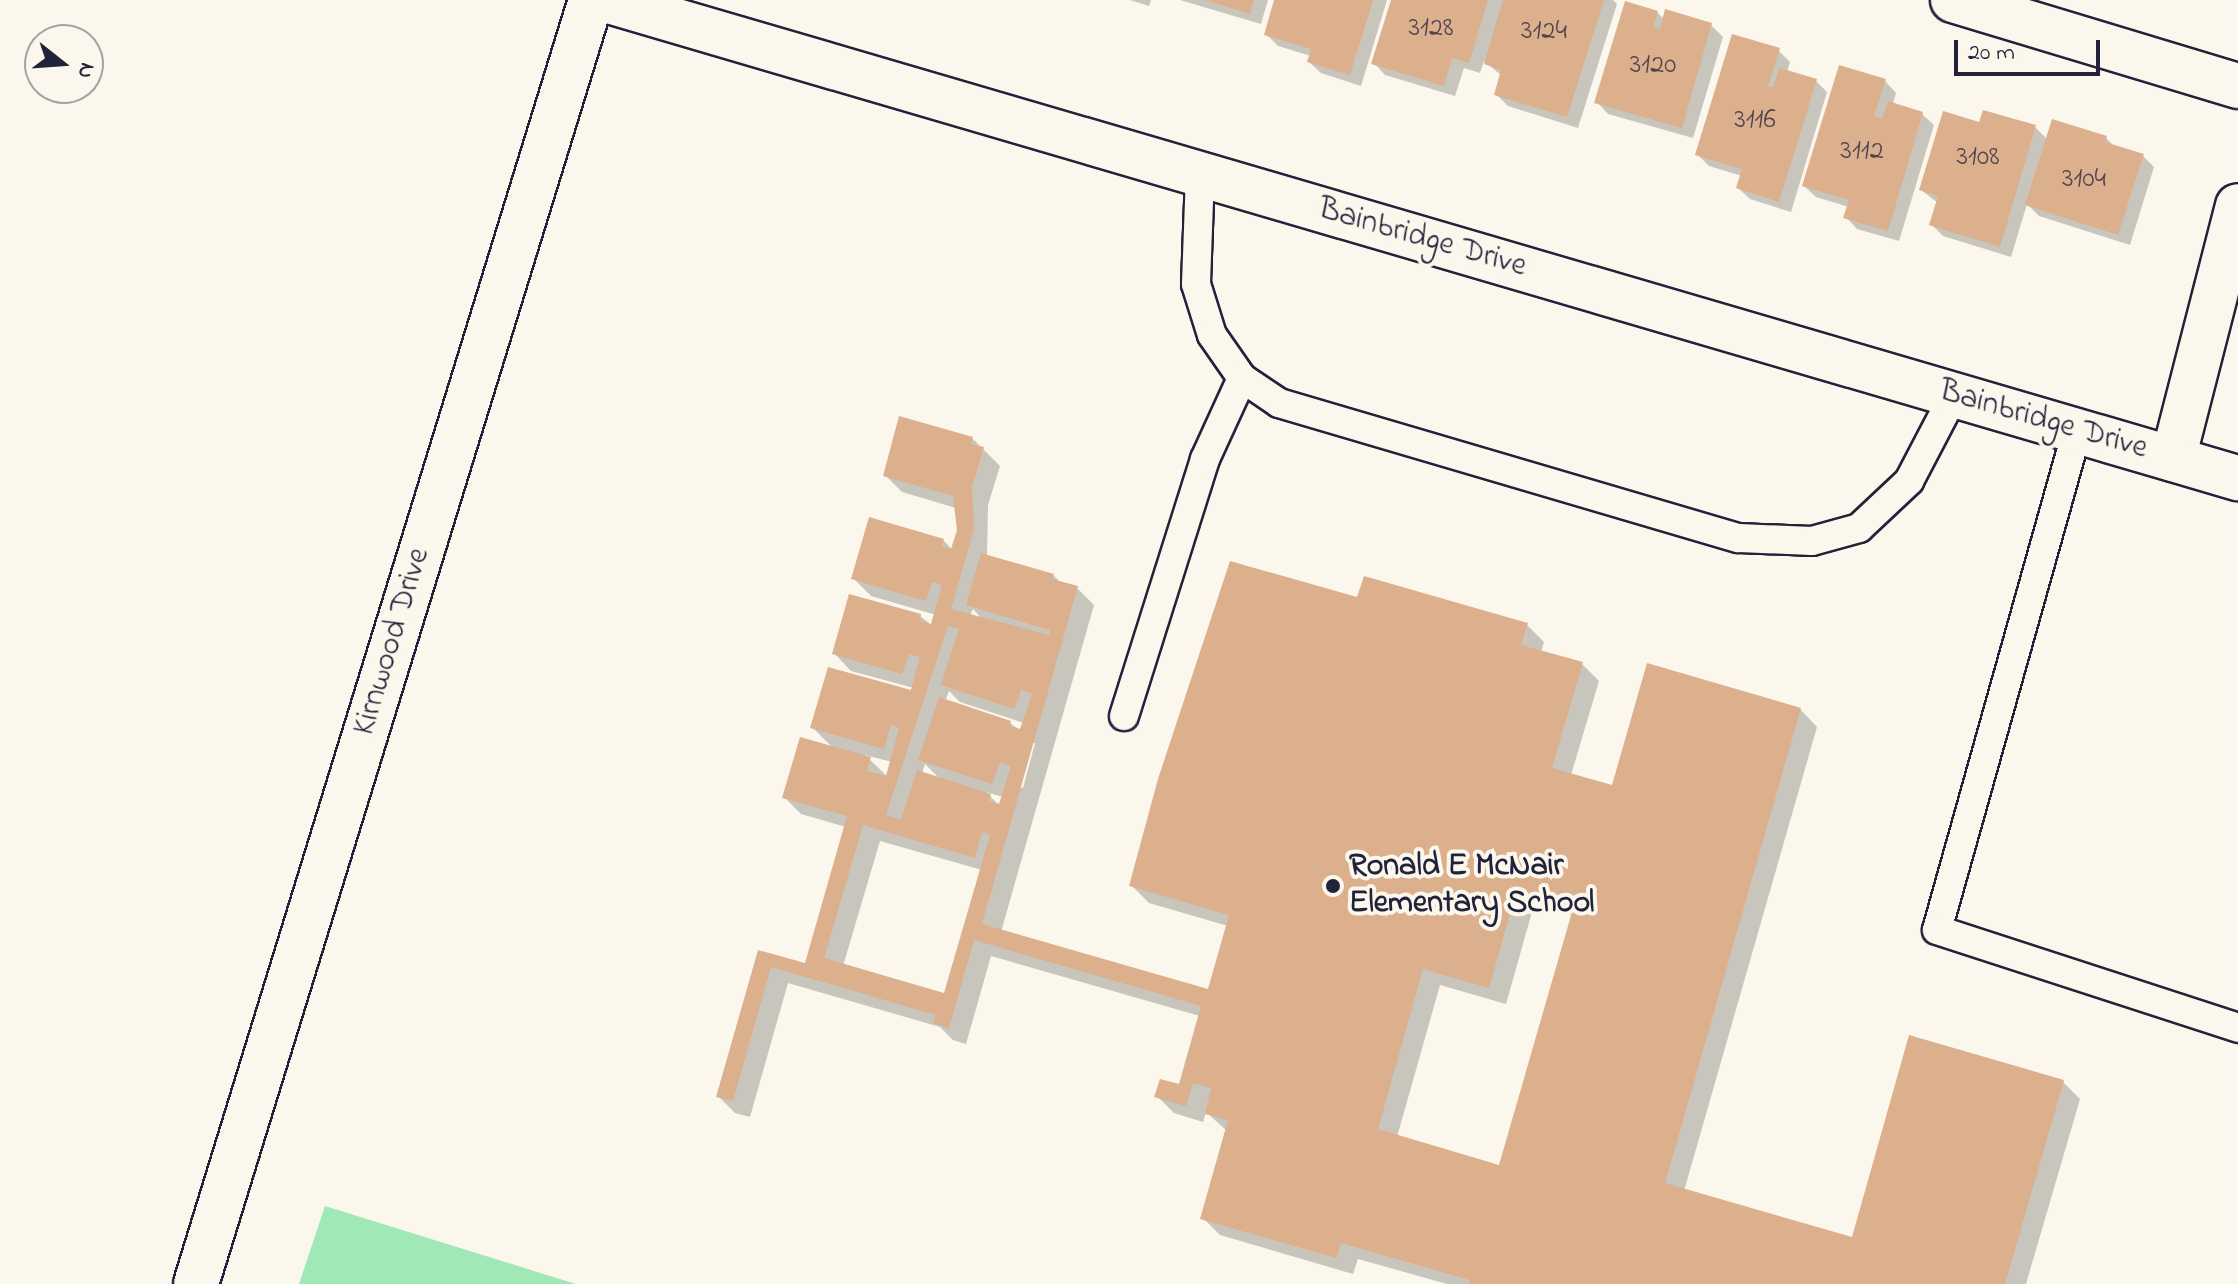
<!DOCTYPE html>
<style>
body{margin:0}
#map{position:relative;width:2238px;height:1284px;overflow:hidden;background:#fbf7ec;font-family:"Indie Flower",sans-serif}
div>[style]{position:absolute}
.green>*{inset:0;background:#a0e8b6}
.shadow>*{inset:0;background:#0003}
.building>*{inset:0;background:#dcaf8d}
.roads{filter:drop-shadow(2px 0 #22223b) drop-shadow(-2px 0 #22223b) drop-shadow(0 2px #22223b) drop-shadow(0 -2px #22223b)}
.lane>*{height:28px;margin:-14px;padding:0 14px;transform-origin:14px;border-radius:14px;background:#fbf7ec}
.street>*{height:44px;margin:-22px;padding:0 22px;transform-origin:22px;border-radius:22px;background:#fbf7ec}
.secondary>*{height:44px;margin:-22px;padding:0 22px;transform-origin:22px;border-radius:22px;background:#fbf7ec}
.dots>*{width:22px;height:22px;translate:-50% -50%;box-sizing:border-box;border:4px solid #fbf7ec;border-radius:50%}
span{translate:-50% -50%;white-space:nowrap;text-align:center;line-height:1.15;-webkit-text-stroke:8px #fbf7ec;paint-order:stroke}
.number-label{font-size:28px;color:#504550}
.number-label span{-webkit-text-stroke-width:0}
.street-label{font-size:32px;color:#22223b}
.poi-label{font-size:32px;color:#22223b;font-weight:700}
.left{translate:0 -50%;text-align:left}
.north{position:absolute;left:24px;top:24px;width:80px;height:80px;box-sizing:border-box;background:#fbf7ec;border:2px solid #a4a2a5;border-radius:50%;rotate:107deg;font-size:22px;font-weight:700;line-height:32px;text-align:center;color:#22223b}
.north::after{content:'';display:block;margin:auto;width:28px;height:36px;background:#22223b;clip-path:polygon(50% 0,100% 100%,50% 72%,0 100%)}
.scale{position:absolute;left:1954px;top:40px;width:146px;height:36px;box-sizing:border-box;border:4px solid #22223b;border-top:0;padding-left:10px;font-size:24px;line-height:28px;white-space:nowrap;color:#22223b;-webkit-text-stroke:6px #fbf7ec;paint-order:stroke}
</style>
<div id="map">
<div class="green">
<i style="clip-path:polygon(325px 1206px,576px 1284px,299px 1284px)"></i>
</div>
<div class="shadow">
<i style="clip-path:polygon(1130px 0,1151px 0,1149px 6px)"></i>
<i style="clip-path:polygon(1180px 0,1268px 0,1261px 24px)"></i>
<i style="clip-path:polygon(1276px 0,1387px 0,1361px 86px,1321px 73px,1309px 62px,1311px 56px,1278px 46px,1266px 34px)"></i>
<i style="clip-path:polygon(1393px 0,1613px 0,1617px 4px,1578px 128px,1508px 106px,1496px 94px,1502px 76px,1484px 61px,1480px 73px,1464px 68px,1455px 96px,1385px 75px,1374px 63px)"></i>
<i style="clip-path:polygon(1657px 12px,1664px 19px,1711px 25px,1723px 37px,1693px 138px,1608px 114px,1597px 102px)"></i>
<i style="clip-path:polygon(1778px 50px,1790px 62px,1787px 72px,1816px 81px,1827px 92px,1791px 212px,1750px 199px,1738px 188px,1742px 176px,1709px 166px,1697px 154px)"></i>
<i style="clip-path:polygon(1885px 81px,1896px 93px,1893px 104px,1922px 114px,1934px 125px,1899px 241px,1857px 229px,1846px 217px,1849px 207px,1816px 197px,1804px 186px)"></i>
<i style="clip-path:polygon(1980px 125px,2035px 127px,2048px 140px,2106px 138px,2115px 147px,2143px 156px,2154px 167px,2130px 245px,2039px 216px,2027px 204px,2011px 257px,1943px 236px,1931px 224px,1938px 203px,1921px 190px)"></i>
<i style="clip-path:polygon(evenodd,972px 438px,1000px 466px,988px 505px,987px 557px,1053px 575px,1061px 583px,1077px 588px,1094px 605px,1001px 932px,1209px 992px,1228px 926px,1149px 903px,1132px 886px,1359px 600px,1527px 625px,1544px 642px,1541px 652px,1582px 664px,1599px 681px,1571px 775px,1614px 787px,1800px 709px,1817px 727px,1684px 1191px,1853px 1239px,2063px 1082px,2080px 1099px,2026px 1284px,1447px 1284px,1358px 1259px,1353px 1274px,1220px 1235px,1203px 1218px,1227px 1131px,1206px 1112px,1203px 1122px,1174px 1113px,1157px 1096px,1180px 1086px,1200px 1016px,991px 956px,966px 1044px,953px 1040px,940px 1027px,788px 983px,750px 1117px,735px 1113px,718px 1096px,759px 952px,806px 966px,846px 827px,801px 814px,784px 797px,834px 749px,812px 727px,913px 692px,914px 688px,851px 671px,834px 653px,920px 616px,933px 626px,936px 615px,871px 596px,854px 579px,943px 540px,953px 550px,959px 530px,956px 508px,902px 492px,885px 475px,972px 438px,973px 609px,983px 620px,970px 616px,973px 609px,972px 438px,949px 691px,960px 702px,1024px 723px,1021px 731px,1010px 723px,945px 702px,949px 691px,972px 438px,1031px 743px,1035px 743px,1023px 788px,1019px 787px,1031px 743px,972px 438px,865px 755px,892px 762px,888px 777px,865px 755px,972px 438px,925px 764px,941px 780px,922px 774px,925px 764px,972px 438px,986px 792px,1003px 797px,1000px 806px,986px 792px,972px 438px,880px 841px,982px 870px,945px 995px,843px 966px,880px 841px,972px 438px,1534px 905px,1573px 916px,1500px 1167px,1397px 1137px,1440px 985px,1506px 1004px,1534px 905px)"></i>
</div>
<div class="building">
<i style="clip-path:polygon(1206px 0,1254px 0,1250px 14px)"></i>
<i style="clip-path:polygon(1274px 0,1373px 0,1350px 75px,1307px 62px,1311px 49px,1264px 35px)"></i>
<i style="clip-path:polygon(1391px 0,1488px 0,1469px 63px,1452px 58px,1444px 86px,1371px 64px)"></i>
<i style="clip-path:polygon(1503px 0,1604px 0,1567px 117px,1494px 95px,1501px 70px,1484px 64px)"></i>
<i style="clip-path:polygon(1625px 1px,1658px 11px,1653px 27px,1660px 29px,1665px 9px,1712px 23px,1682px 128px,1594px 103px)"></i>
<i style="clip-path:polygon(1732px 34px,1780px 48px,1768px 86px,1773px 87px,1780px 68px,1817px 79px,1779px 202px,1736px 188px,1742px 169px,1695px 155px)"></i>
<i style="clip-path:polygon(1839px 65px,1886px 79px,1874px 116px,1882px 119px,1888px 101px,1923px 112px,1888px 231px,1843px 218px,1849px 200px,1802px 186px)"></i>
<i style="clip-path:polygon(1983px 110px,2036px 125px,2000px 247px,1929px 225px,1938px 196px,1919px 190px,1943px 111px,1979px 122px)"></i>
<i style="clip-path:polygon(2052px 119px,2107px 136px,2105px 142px,2144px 154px,2118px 235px,2025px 205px)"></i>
<i style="clip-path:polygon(evenodd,899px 416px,973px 437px,971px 444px,984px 447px,972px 487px,974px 529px,951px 609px,1049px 635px,1050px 630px,966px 605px,981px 553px,1054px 574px,1052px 579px,1078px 586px,982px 924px,1208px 989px,1229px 915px,1129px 886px,1158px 779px,1230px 561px,1357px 597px,1364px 576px,1528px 623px,1521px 645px,1583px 662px,1552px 768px,1612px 785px,1647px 663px,1801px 708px,1665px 1183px,1852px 1237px,1909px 1035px,2064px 1080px,2005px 1284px,1469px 1284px,1470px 1280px,1341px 1243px,1336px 1258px,1200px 1219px,1228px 1120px,1205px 1114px,1211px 1088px,1193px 1083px,1186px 1106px,1154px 1097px,1160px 1079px,1179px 1084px,1201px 1006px,974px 940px,949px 1028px,933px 1023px,936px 1015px,771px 967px,733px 1101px,716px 1097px,758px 950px,805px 963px,847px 816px,782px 798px,800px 737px,871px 757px,867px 771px,886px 776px,899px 728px,891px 725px,884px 749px,810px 728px,828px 667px,911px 690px,920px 657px,909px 654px,902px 674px,832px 654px,849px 594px,921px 614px,920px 621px,931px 624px,942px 585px,932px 582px,926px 601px,851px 579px,869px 517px,944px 539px,941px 546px,951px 549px,957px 530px,953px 496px,883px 476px,899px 416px,948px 626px,959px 629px,941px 685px,1014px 709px,1021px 690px,1032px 694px,1020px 729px,1010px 726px,1011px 721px,939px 697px,918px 760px,992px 784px,1000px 762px,1011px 766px,999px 804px,989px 801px,991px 794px,917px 770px,901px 820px,886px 815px,948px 626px,899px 416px,863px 825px,975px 858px,982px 832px,990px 835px,944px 993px,824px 958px,863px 825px,899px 416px,1517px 889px,1574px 905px,1499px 1165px,1378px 1129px,1423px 969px,1489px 988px,1517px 889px)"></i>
</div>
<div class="roads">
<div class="lane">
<i style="left:1200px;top:174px;width:110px;rotate:92.1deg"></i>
<i style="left:1196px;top:284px;width:53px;rotate:72.6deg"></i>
<i style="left:1212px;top:335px;width:52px;rotate:55.1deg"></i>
<i style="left:1242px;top:378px;width:45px;rotate:34deg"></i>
<i style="left:1279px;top:403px;width:479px;rotate:16.4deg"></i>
<i style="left:1739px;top:538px;width:73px;rotate:2.4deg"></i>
<i style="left:1812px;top:541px;width:49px;rotate:-15.5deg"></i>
<i style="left:1859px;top:528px;width:69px;rotate:-43.2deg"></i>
<i style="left:1909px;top:481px;width:97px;rotate:-62.4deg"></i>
<i style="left:2077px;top:431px;width:518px;rotate:105.67deg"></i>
<i style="left:1937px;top:930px;width:317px;rotate:18deg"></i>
<i style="left:1124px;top:716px;width:269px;rotate:-72.5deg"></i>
<i style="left:1205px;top:459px;width:89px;rotate:-65.4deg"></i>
</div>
<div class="street">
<i style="left:1953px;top:0;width:298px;rotate:16.8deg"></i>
<i style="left:2173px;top:459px;width:261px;rotate:-75.6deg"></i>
</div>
<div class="secondary">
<i style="left:605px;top:0;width:1702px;rotate:16.32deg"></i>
<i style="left:196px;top:1284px;width:1343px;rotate:-72.9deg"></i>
</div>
</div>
<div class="dots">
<i style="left:1333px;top:886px;background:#22223b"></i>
</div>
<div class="number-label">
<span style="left:1431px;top:29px">3128</span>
<span style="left:1544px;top:32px">3124</span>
<span style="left:1653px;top:66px">3120</span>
<span style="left:1755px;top:121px">3116</span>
<span style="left:1862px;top:152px">3112</span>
<span style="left:1978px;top:158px">3108</span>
<span style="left:2084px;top:180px">3104</span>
</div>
<div class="street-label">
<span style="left:1422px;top:239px;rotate:16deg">Bainbridge Drive</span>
<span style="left:2043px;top:421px;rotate:16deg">Bainbridge Drive</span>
<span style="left:393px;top:642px;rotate:-73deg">Kirnwood Drive</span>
</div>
<div class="poi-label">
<span class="left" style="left:1349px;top:886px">Ronald E McNair<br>Elementary School</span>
</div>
<div class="north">N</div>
<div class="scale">20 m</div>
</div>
